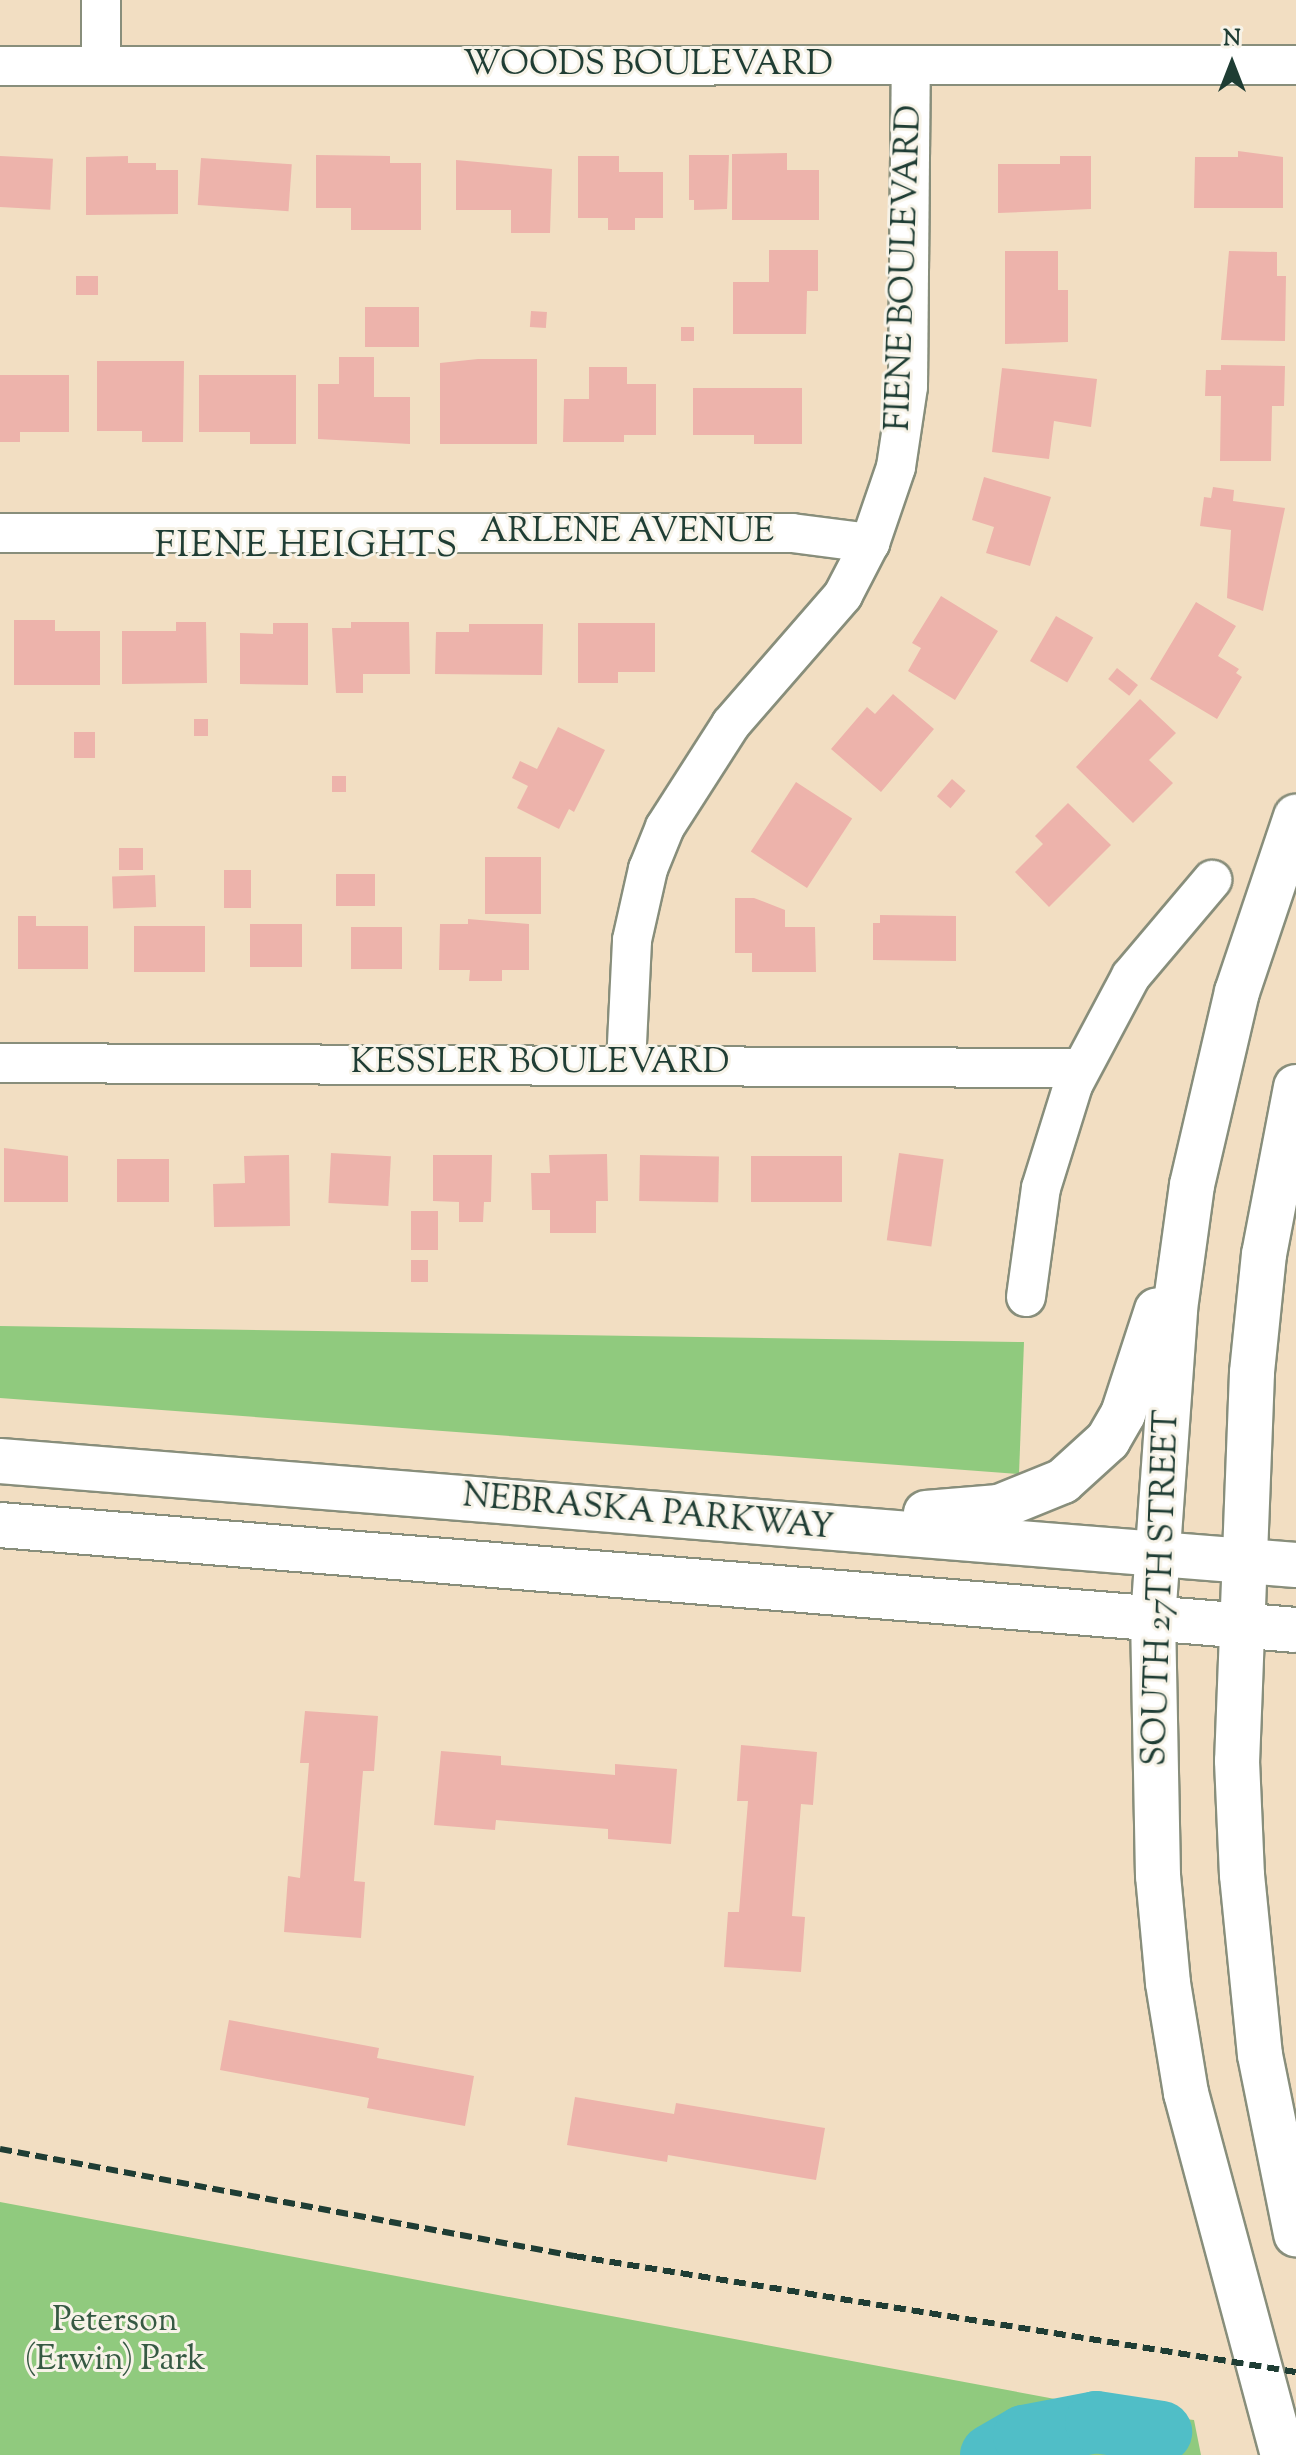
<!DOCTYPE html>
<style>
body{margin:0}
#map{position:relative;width:1296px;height:2455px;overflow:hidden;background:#f2dec2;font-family:"Sorts Mill Goudy",serif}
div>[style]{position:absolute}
.green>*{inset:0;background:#90ca7e}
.river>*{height:62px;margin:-31px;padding:0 31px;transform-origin:31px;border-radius:31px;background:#50bec7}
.building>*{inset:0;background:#edb3ab;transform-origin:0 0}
.roads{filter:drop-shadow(2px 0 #888e7b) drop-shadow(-2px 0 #888e7b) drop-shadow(0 2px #888e7b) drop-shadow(0 -2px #888e7b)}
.minor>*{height:38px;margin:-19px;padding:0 19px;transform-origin:19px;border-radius:19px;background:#fff}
.major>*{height:44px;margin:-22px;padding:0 22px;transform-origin:22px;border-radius:22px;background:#fff}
.rail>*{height:6px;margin-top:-3px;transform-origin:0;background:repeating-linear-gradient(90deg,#1f3d34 0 12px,transparent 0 18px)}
span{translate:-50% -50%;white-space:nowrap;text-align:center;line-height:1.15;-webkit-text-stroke:6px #f7f3e8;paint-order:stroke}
.street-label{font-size:34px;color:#1f3d34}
.park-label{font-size:34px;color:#365943}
.neighbourhood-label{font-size:36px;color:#1f3d34;letter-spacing:2px}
.north{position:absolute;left:1192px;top:24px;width:80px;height:80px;-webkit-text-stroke:6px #f7f3e8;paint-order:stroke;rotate:0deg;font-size:22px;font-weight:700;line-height:32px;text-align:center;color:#1f3d34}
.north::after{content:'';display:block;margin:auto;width:28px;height:36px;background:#1f3d34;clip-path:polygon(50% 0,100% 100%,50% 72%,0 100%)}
</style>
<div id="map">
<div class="green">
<i style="clip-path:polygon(0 1326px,1024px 1342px,1019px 1474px,0 1398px)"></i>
<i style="clip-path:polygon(0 2202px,1125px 2412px,1194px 2420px,1201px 2455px,0 2455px)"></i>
</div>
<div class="river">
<i style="left:991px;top:2455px;width:38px;rotate:-30deg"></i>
<i style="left:1024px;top:2436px;width:73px;rotate:-11deg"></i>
<i style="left:1096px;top:2422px;width:66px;rotate:8.7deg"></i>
</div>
<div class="building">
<i style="clip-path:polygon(1238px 151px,1283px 157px,1283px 208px,1194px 208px,1195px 157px,1238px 157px)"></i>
<i style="clip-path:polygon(787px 153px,787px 170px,819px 170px,819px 220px,732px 220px,732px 154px)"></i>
<i style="clip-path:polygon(316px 155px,390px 156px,390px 163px,421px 163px,421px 230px,351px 230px,351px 208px,316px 208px)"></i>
<i style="clip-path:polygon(689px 155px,729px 155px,727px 209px,694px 210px,694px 200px,689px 200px)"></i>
<i style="left:0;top:156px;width:53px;height:51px;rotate:3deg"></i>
<i style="clip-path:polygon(128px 156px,128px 163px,156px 163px,156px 170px,178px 170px,178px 214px,86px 215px,86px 157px)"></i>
<i style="clip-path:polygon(578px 156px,619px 156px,619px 172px,663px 172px,663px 218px,635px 218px,635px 230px,608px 230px,608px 218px,578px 218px)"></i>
<i style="clip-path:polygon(1060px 156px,1091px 156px,1091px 209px,998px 213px,998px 164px,1060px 164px)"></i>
<i style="left:201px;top:158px;width:91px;height:47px;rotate:4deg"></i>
<i style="clip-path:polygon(456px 160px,552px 169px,550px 233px,511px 233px,511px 210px,456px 210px)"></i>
<i style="clip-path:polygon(769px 250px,818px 250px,818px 291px,807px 291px,806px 334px,733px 334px,733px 282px,769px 282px)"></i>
<i style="clip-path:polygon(1005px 251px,1058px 251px,1058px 290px,1068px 290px,1068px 342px,1005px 344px)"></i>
<i style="clip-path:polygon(1229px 251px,1277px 252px,1277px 276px,1286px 276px,1285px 341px,1221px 340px)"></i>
<i style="left:76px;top:276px;width:22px;height:19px"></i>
<i style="left:365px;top:307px;width:54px;height:40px"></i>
<i style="left:531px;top:311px;width:16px;height:16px;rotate:4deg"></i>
<i style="left:681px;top:327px;width:13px;height:14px"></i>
<i style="clip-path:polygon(339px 357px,374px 357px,374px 397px,410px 397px,410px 444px,318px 439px,318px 384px,339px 384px)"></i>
<i style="clip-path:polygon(478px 359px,537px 359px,537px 444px,440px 444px,440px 363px)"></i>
<i style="clip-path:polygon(97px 361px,184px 361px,183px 442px,142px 442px,142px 431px,97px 431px)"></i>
<i style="clip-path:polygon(1221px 365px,1285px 366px,1284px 406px,1272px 406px,1271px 461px,1220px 461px,1221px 396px,1205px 396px,1206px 370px,1221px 370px)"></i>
<i style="clip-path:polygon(589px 367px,627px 367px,627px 384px,656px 384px,656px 435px,624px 435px,624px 442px,563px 442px,564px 399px,589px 399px)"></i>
<i style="clip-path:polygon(1002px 368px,1097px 379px,1091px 427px,1054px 421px,1049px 459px,992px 452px)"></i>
<i style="clip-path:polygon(0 375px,69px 375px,69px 432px,20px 432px,20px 442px,0 442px)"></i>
<i style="clip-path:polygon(199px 375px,296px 375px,296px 444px,250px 444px,250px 432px,199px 432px)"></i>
<i style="clip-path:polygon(693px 388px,802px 388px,802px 444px,754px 444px,754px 435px,693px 435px)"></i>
<i style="clip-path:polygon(984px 477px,1051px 497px,1030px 566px,986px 553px,994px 527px,972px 520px)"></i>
<i style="clip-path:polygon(1213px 487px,1234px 490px,1233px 501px,1285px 508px,1263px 611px,1227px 598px,1231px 530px,1200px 526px,1204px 497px,1211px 498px)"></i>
<i style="clip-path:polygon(941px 596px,998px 631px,955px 700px,908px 671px,921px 648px,912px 643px)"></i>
<i style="clip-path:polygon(1196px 602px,1236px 626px,1218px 656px,1239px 669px,1236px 673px,1242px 677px,1217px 719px,1150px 679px)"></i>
<i style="left:1056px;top:616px;width:43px;height:52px;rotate:30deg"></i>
<i style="clip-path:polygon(14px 620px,55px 620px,55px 631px,100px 631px,100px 685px,14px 685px)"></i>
<i style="clip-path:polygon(176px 622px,206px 622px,207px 683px,122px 684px,122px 631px,176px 631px)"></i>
<i style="clip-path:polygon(351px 622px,409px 622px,410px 674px,363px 674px,363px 693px,336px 693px,332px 628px,351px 628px)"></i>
<i style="clip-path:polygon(273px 623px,308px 623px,308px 685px,240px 684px,240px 633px,273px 634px)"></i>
<i style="clip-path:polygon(578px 623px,655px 623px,655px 672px,618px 672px,618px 683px,578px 683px)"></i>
<i style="clip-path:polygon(469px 624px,543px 624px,542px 675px,435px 674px,436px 632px,469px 632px)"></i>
<i style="left:1117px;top:668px;width:27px;height:14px;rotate:39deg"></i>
<i style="clip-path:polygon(893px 694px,934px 729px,881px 792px,831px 749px,867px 707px,875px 714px)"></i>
<i style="clip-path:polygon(1140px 699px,1176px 733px,1149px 760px,1173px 783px,1133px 823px,1076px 767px)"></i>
<i style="left:194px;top:719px;width:14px;height:17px"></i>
<i style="clip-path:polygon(558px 727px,605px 750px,574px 812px,569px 809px,559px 829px,517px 808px,528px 786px,512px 778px,520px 761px,537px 769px)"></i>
<i style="left:74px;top:732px;width:21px;height:26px"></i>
<i style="left:332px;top:776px;width:14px;height:16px"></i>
<i style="left:952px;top:779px;width:18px;height:23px;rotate:41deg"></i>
<i style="left:796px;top:782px;width:67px;height:83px;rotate:33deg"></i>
<i style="clip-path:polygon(1068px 803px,1111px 845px,1049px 907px,1015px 872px,1043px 844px,1035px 836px)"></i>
<i style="left:119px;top:848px;width:24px;height:22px"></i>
<i style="left:485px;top:857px;width:56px;height:57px"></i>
<i style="left:224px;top:870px;width:27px;height:38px"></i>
<i style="left:336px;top:874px;width:39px;height:32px"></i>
<i style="left:155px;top:875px;width:32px;height:43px;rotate:88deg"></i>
<i style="clip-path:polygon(735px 898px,754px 898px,785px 910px,785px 927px,815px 927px,816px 972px,752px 972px,752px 953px,735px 953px)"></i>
<i style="clip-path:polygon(880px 915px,956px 916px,956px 961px,873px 960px,873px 923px,880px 923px)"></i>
<i style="clip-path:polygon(18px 916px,36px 916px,36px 926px,88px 926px,88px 969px,18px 969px)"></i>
<i style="clip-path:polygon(468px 919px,529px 924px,529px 970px,502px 970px,502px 981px,469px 981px,470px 970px,439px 970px,440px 924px,468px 924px)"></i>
<i style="left:250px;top:924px;width:52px;height:43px"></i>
<i style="left:134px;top:926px;width:71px;height:46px"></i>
<i style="left:351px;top:927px;width:51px;height:42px"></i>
<i style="clip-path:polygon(4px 1148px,68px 1156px,68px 1202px,4px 1202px)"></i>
<i style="left:331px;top:1153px;width:60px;height:50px;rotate:3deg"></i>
<i style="left:899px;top:1153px;width:45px;height:88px;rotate:8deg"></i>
<i style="clip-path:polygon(607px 1154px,608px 1201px,596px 1201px,596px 1233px,550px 1233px,550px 1210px,532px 1210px,531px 1173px,550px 1173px,549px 1155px)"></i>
<i style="clip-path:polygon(289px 1155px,290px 1226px,214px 1227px,213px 1184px,245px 1183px,244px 1156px)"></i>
<i style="clip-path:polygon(433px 1155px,492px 1155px,491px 1202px,484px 1202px,483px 1222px,459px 1222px,459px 1202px,433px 1201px)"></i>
<i style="left:640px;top:1155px;width:79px;height:46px;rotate:1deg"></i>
<i style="left:751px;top:1156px;width:91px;height:46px"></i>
<i style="left:117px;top:1159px;width:52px;height:43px"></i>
<i style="left:438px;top:1211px;width:39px;height:27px;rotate:90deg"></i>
<i style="left:411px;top:1260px;width:17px;height:22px"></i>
<i style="clip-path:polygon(305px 1711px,378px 1716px,374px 1771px,363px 1771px,354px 1881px,365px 1882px,361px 1938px,284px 1932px,288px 1876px,300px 1878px,309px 1763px,300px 1763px)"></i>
<i style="clip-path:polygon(741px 1745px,817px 1752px,813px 1805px,801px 1804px,792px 1916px,805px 1917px,801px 1972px,724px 1967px,728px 1912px,739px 1912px,748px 1801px,737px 1801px)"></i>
<i style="clip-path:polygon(441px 1751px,501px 1756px,501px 1765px,615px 1775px,615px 1764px,677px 1769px,671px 1844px,608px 1839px,608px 1829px,496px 1820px,495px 1830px,434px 1825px)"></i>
<i style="clip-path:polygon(229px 2020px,379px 2048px,377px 2058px,474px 2076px,465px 2126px,367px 2108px,369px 2098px,220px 2070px)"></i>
<i style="clip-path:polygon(575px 2097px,674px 2114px,676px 2103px,825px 2128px,816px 2180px,668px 2155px,667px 2162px,567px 2145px)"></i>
</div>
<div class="roads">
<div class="minor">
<i style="left:101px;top:0;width:66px;rotate:90deg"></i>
<i style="left:0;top:66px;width:1296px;rotate:-0.04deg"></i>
<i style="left:0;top:533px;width:792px"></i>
<i style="left:792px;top:533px;width:79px;rotate:7.3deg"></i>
<i style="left:0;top:1063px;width:1081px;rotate:0.27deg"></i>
<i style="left:626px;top:1064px;width:124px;rotate:-87.2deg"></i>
<i style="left:632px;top:940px;width:73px;rotate:-77.3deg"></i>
<i style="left:648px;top:869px;width:45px;rotate:-68deg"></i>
<i style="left:665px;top:827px;width:122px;rotate:-57.3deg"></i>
<i style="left:731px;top:724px;width:171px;rotate:-49deg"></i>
<i style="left:843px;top:595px;width:59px;rotate:-62.6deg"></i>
<i style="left:870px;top:543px;width:80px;rotate:-71.1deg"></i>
<i style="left:896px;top:467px;width:81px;rotate:-81.5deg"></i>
<i style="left:908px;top:387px;width:321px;rotate:-89.5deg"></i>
<i style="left:1026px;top:1297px;width:110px;rotate:-82.2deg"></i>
<i style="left:1041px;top:1188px;width:108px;rotate:-72.7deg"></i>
<i style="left:1073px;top:1085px;width:123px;rotate:-62deg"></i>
<i style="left:1131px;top:976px;width:126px;rotate:-49.8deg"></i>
</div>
<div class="major">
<i style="left:1296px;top:1087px;width:170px;rotate:100.8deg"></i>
<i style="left:1264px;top:1254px;width:120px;rotate:95.8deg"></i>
<i style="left:1252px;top:1373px;width:388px;rotate:92.2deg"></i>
<i style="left:1237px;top:1761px;width:114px;rotate:87.5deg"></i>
<i style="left:1242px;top:1875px;width:181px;rotate:84.3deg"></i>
<i style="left:1260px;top:2055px;width:183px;rotate:78.6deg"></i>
<i style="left:0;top:1461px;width:1300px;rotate:4.59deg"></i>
<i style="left:926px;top:1513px;width:73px;rotate:-4.7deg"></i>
<i style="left:999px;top:1507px;width:69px;rotate:-22.1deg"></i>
<i style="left:1063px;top:1481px;width:61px;rotate:-42.3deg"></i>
<i style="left:1108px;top:1440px;width:30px;rotate:-60deg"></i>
<i style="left:1123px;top:1414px;width:109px;rotate:-71.9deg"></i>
<i style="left:0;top:1525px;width:1300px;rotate:4.63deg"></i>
<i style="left:1283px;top:2455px;width:375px;rotate:-105deg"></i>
<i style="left:1186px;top:2093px;width:111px;rotate:-99.3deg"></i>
<i style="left:1168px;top:1983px;width:107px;rotate:-95.3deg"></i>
<i style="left:1158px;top:1876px;width:257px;rotate:-91.1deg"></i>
<i style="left:1153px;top:1619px;width:311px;rotate:-85.9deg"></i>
<i style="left:1175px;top:1309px;width:125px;rotate:-82.2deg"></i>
<i style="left:1192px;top:1185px;width:198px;rotate:-76.9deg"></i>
<i style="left:1237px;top:992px;width:185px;rotate:-71.4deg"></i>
</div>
</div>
<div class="rail">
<i style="left:0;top:2149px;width:584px;rotate:10.56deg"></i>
<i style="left:574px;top:2256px;width:731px;rotate:9.13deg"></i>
</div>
<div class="street-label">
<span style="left:648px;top:66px">WOODS BOULEVARD</span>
<span style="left:905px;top:268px;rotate:-88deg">FIENE BOULEVARD</span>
<span style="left:627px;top:533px">ARLENE AVENUE</span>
<span style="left:540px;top:1064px">KESSLER BOULEVARD</span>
<span style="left:648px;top:1513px;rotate:5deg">NEBRASKA PARKWAY</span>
<span style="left:1162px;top:1588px;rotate:-88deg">SOUTH 27TH STREET</span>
</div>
<div class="park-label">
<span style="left:115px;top:2341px">Peterson<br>(Erwin) Park</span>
</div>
<div class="neighbourhood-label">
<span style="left:307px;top:548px">FIENE HEIGHTS</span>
</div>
<div class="north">N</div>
</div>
